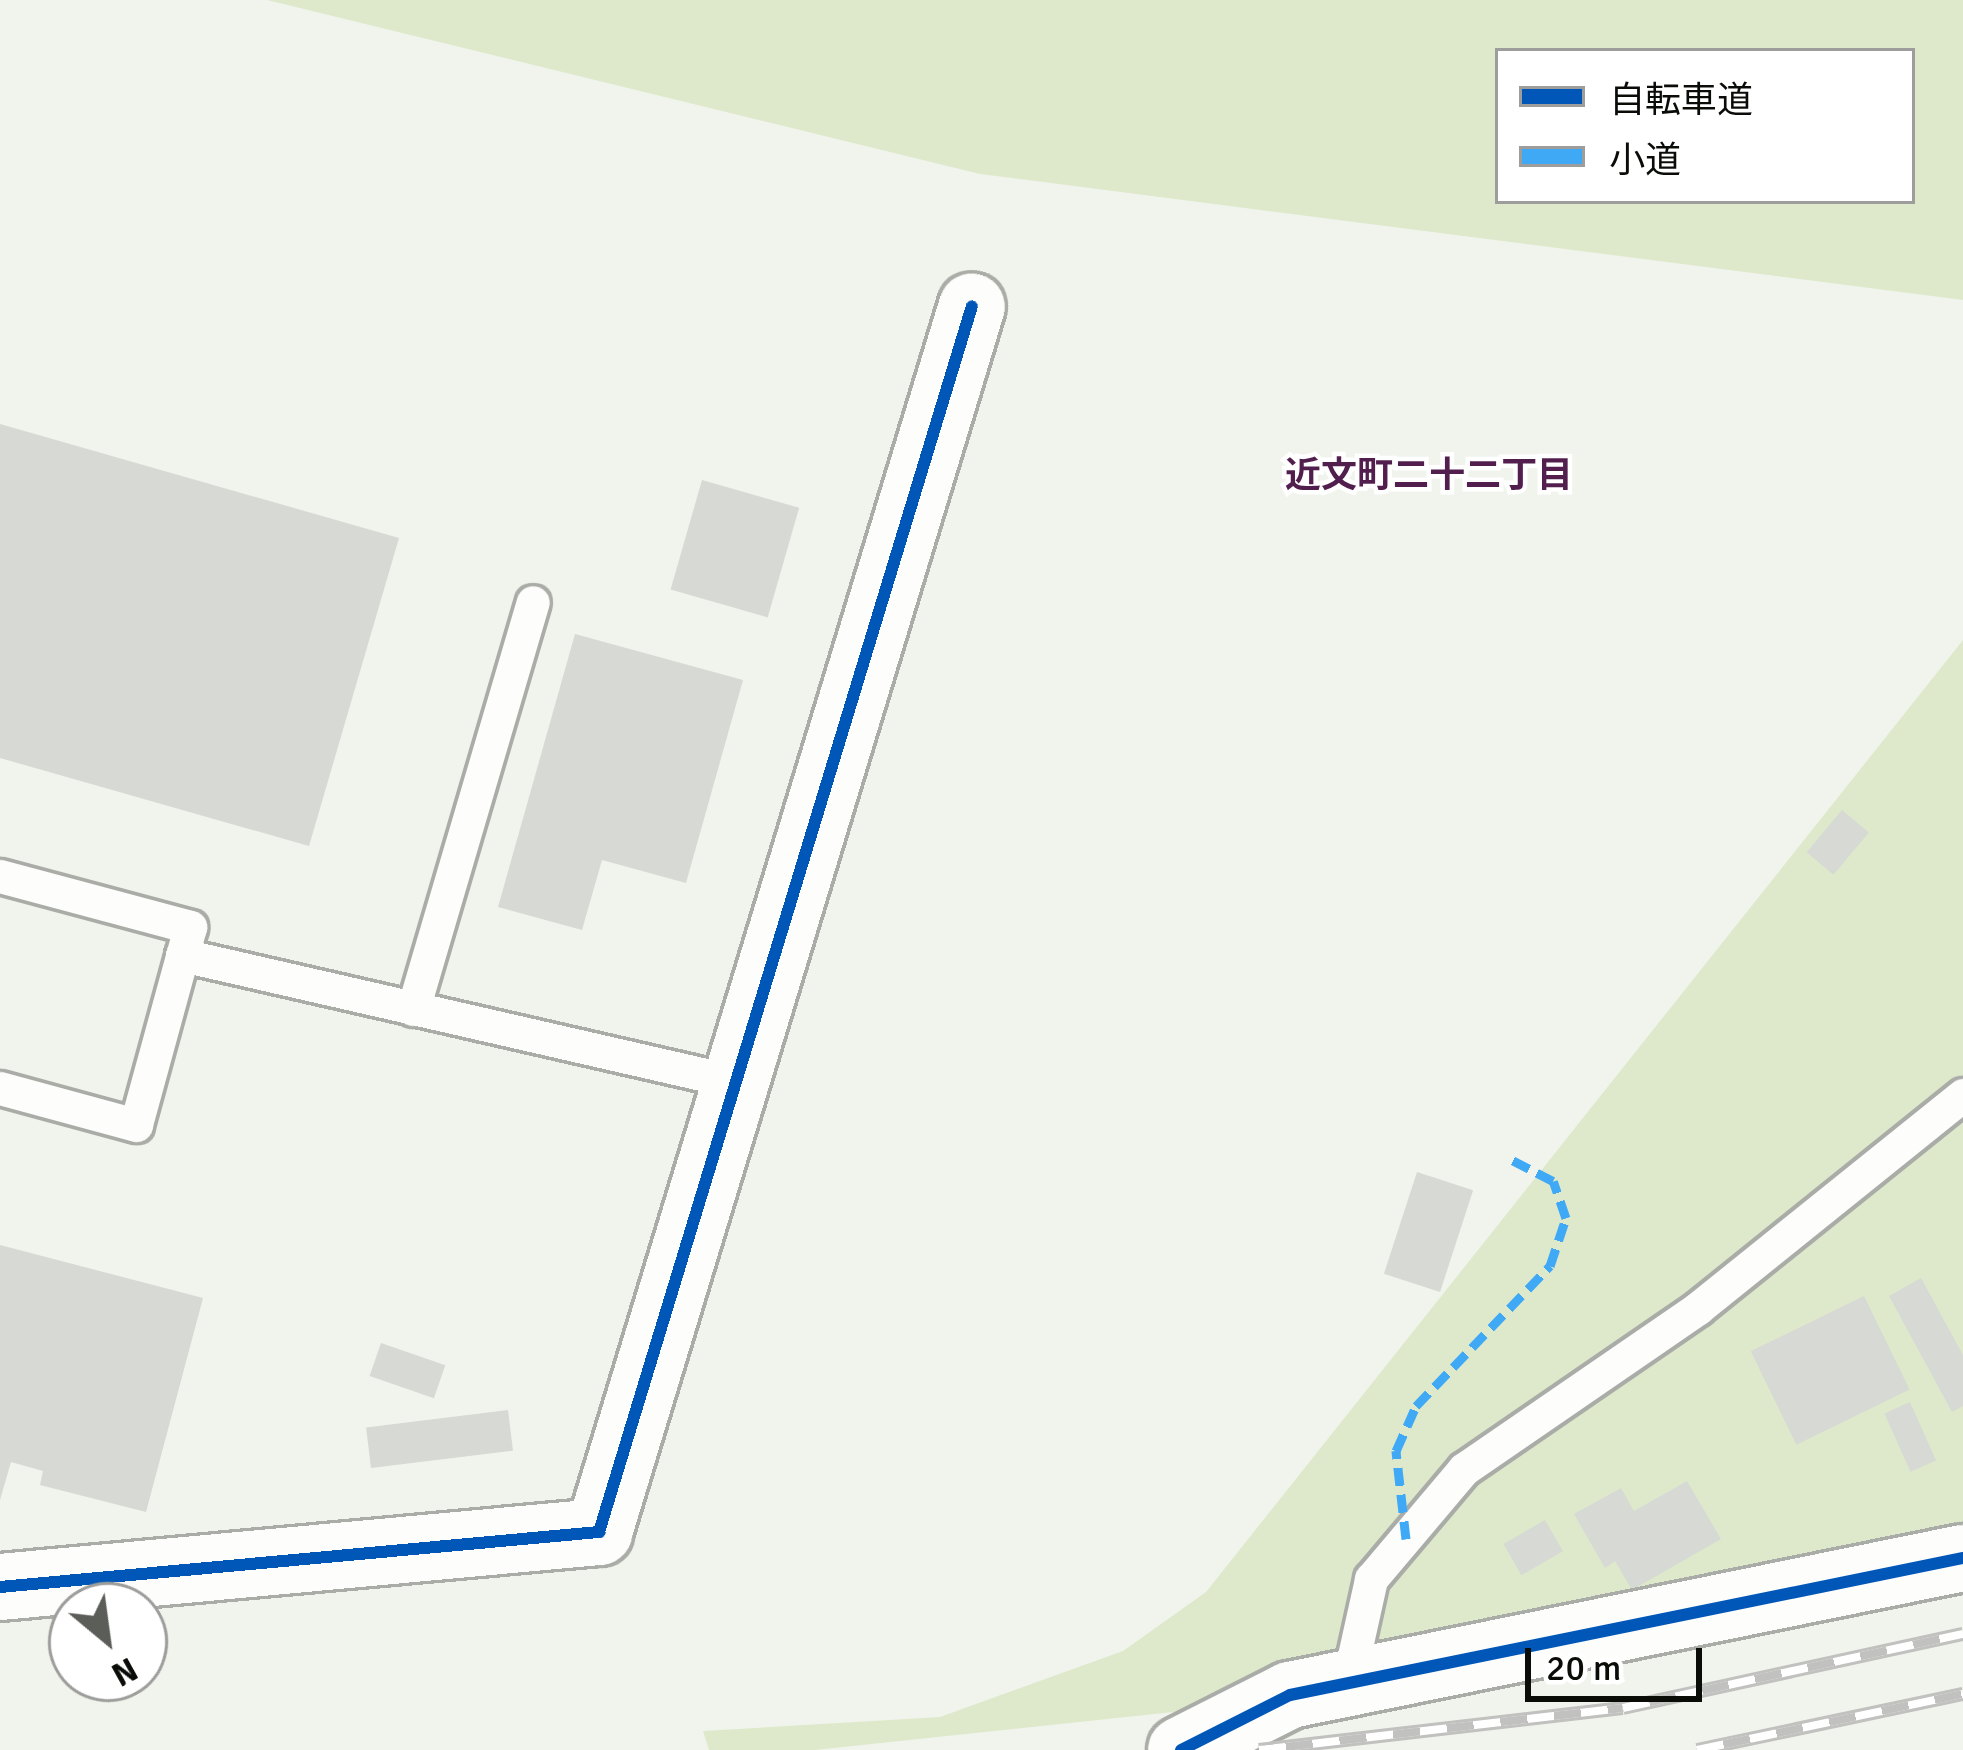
<!DOCTYPE html>
<meta charset="utf-8">
<style>
body{margin:0}
#map{position:relative;width:1963px;height:1750px;overflow:hidden;background:#f1f4ec;font-family:Signika,"Noto Sans JP",sans-serif}
div>[style]{position:absolute}
.green>*{inset:0;background:#dee9cc}
.building>*{inset:0;background:#d6d9d4;transform-origin:0 0}
.roads{filter:drop-shadow(3px 0 #aaaca7) drop-shadow(-3px 0 #aaaca7) drop-shadow(0 3px #aaaca7) drop-shadow(0 -3px #aaaca7)}
.service>*{height:33px;margin:-16.5px;padding:0 16.5px;transform-origin:16.5px;border-radius:16.5px;background:#fdfdfc}
.minor>*{height:66px;margin:-33px;padding:0 33px;transform-origin:33px;border-radius:33px;background:#fdfdfc}
.rail>*{height:14px;margin-top:-7px;transform-origin:0;background:repeating-linear-gradient(90deg,#fff 0 27px,#c1c1c0 0 54px);box-sizing:border-box;border-block:3px solid #c1c1c0}
.quiet>*{height:9px;margin-top:-4.5px;transform-origin:0;background:repeating-linear-gradient(90deg,#3fa9f5 0 18px,transparent 0 27px)}
.cycleway>*{height:12px;margin:-6px;padding:0 6px;transform-origin:6px;border-radius:6px;background:#0057b8}
span{translate:-50% -50%;white-space:nowrap;text-align:center;line-height:1.15;-webkit-text-stroke:9px #fff;paint-order:stroke}
.neighbourhood-label{font-size:36px;color:#511e4d;font-weight:700}
.legend{position:absolute;left:1495px;top:48px;width:420px;height:156px;box-sizing:border-box;background:#fff;border:3px solid #9d9e9c;margin:0;padding:15px 21px;list-style:none;font-size:36px;color:#0a0c08}
.legend li{display:flex;align-items:center;gap:24px;height:60px}
.legend b{width:60px;border:3px solid #9d9e9c}
.north{position:absolute;left:48px;top:1582px;width:120px;height:120px;box-sizing:border-box;background:#fff;border:3px solid #9d9e9c;border-radius:50%;rotate:151deg;font-size:33px;font-weight:700;line-height:48px;text-align:center;color:#0a0c08}
.north::after{content:'';display:block;margin:auto;width:42px;height:54px;background:#5b5d58;clip-path:polygon(50% 0,100% 100%,50% 72%,0 100%)}
.scale{position:absolute;left:1525px;top:1648px;width:177px;height:54px;box-sizing:border-box;border:6px solid #0a0c08;border-top:0;padding-left:15px;font-size:36px;line-height:42px;white-space:nowrap;color:#0a0c08;-webkit-text-stroke:9px #fff;paint-order:stroke}
</style>
<div id="map">
<div class="green">
<i style="clip-path:polygon(evenodd,267px 0,1963px 0,1963px 300px,980px 174px,267px 0,1498px 51px,1912px 51px,1912px 201px,1498px 201px,1498px 51px)"></i>
<i style="clip-path:polygon(1963px 640px,1963px 1574px,1531px 1674px,815px 1750px,709px 1750px,703px 1731px,940px 1717px,1123px 1651px,1206px 1592px)"></i>
</div>
<div class="building">
<i style="clip-path:polygon(0 424px,399px 538px,309px 846px,0 758px)"></i>
<i style="left:702px;top:480px;width:101px;height:114px;rotate:16deg"></i>
<i style="clip-path:polygon(575px 634px,743px 680px,686px 883px,602px 860px,582px 930px,498px 907px)"></i>
<i style="left:1842px;top:810px;width:35px;height:55px;rotate:40deg"></i>
<i style="left:1417px;top:1172px;width:59px;height:107px;rotate:18deg"></i>
<i style="clip-path:polygon(0 1245px,203px 1298px,146px 1512px,40px 1485px,43px 1471px,11px 1462px,0 1500px)"></i>
<i style="clip-path:polygon(1921px 1278px,1963px 1355px,1963px 1406px,1952px 1412px,1889px 1296px)"></i>
<i style="left:1864px;top:1296px;width:104px;height:126px;rotate:64deg"></i>
<i style="left:381px;top:1343px;width:68px;height:35px;rotate:19deg"></i>
<i style="left:1910px;top:1402px;width:64px;height:28px;rotate:66deg"></i>
<i style="left:508px;top:1410px;width:41px;height:143px;rotate:83deg"></i>
<i style="clip-path:polygon(1687px 1481px,1721px 1539px,1632px 1590px,1615px 1561px,1605px 1568px,1574px 1514px,1621px 1488px,1634px 1511px)"></i>
<i style="left:1545px;top:1520px;width:36px;height:48px;rotate:60deg"></i>
</div>
<div class="roads">
<div class="service">
<i style="left:0;top:876px;width:197px;rotate:15deg"></i>
<i style="left:190px;top:927px;width:205px;rotate:105.3deg"></i>
<i style="left:136px;top:1125px;width:141px;rotate:-164.8deg"></i>
<i style="left:182px;top:955px;width:568px;rotate:12.91deg"></i>
<i style="left:413px;top:1009px;width:424px;rotate:-73.6deg"></i>
<i style="left:1348px;top:1683px;width:107px;rotate:-77.5deg"></i>
<i style="left:1371px;top:1579px;width:144px;rotate:-49.8deg"></i>
<i style="left:1464px;top:1469px;width:284px;rotate:-34.5deg"></i>
<i style="left:1698px;top:1308px;width:340px;rotate:-38.8deg"></i>
</div>
<div class="minor">
<i style="left:0;top:1587px;width:602px;rotate:-5.25deg"></i>
<i style="left:599px;top:1532px;width:1281px;rotate:-73.08deg"></i>
<i style="left:1181px;top:1750px;width:122px;rotate:-26.8deg"></i>
<i style="left:1290px;top:1695px;width:687px;rotate:-11.51deg"></i>
</div>
</div>
<div class="rail">
<i style="left:1259px;top:1750px;width:366px;rotate:-6.6deg"></i>
<i style="left:1623px;top:1708px;width:348px;rotate:-12.3deg"></i>
<i style="left:1697px;top:1750px;width:272px;rotate:-11.9deg"></i>
</div>
<div class="quiet">
<i style="left:1406px;top:1539px;width:89px;rotate:-96.5deg"></i>
<i style="left:1396px;top:1451px;width:49px;rotate:-66deg"></i>
<i style="left:1416px;top:1406px;width:194px;rotate:-46.3deg"></i>
<i style="left:1550px;top:1266px;width:51px;rotate:-71.6deg"></i>
<i style="left:1566px;top:1218px;width:39px;rotate:-109deg"></i>
<i style="left:1553px;top:1181px;width:53px;rotate:-152.9deg"></i>
</div>
<div class="cycleway">
<i style="left:0;top:1587px;width:602px;rotate:-5.25deg"></i>
<i style="left:599px;top:1532px;width:1281px;rotate:-73.08deg"></i>
<i style="left:1181px;top:1750px;width:122px;rotate:-26.8deg"></i>
<i style="left:1290px;top:1695px;width:687px;rotate:-11.51deg"></i>
</div>
<div class="neighbourhood-label">
<span style="left:1429px;top:476px">近文町二十二丁目</span>
</div>
<ul class="legend">
<li><b style="height:15px;background:#0057b8"></b>自転車道</li>
<li><b style="height:15px;background:#3fa9f5"></b>小道</li>
</ul>
<div class="north">N</div>
<div class="scale">20 m</div>
</div>
